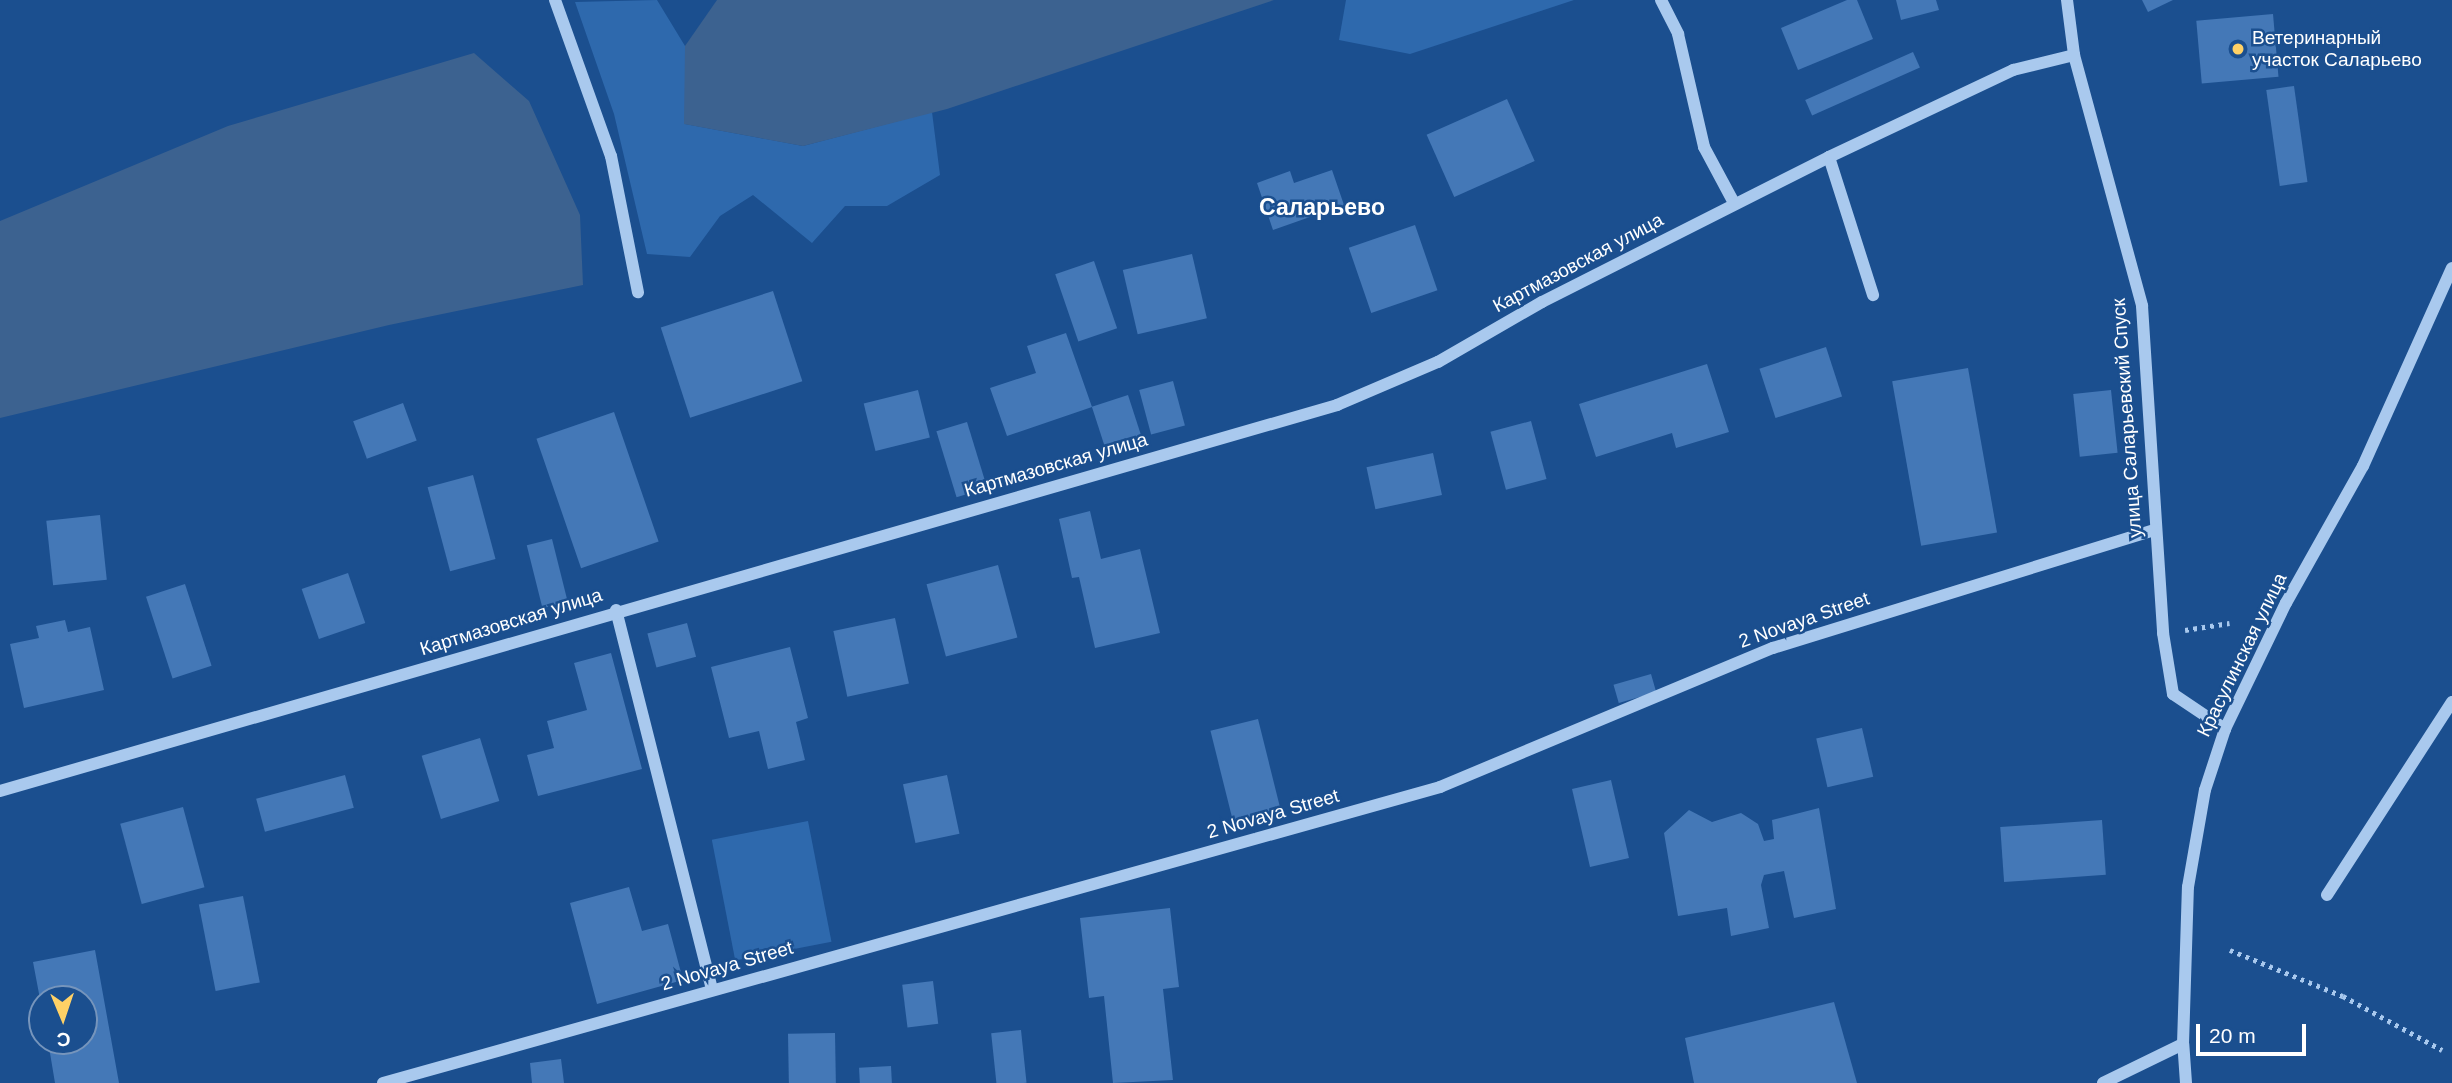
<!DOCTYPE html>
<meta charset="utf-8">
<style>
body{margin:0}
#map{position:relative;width:2452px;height:1083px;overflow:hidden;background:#1b4f8f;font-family:Helvetica,sans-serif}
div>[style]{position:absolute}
.green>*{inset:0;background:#2e69ad;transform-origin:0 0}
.water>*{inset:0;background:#3c6290}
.building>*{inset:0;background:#4478b7;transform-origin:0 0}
.path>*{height:4.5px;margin-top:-2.25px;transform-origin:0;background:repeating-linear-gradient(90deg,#a9c9ee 0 3.5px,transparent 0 8.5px)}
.minor>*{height:12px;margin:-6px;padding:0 6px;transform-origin:6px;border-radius:6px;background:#a9c9ee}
.dots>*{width:19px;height:19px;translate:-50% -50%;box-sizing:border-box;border:4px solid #1b4f8f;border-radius:50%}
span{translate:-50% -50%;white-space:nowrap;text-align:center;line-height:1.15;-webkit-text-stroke:5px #1b4f8f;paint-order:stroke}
.poi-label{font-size:19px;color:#fff}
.left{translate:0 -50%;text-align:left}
.street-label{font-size:19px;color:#fff}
.quarter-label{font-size:23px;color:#fff;font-weight:700}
.north{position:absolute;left:28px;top:985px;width:70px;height:70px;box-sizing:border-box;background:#1b4f8f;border:2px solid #7695bc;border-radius:50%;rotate:178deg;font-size:19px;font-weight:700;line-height:28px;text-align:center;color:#fff}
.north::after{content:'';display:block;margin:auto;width:24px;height:32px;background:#ffd166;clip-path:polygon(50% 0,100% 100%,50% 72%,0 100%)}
.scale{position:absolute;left:2196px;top:1024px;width:110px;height:32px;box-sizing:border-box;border:4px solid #fff;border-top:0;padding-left:9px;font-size:21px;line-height:24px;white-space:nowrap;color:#fff;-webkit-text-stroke:5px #1b4f8f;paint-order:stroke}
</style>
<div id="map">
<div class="green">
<i style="clip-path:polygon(657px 0,685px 46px,685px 124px,803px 146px,932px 112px,940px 175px,887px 206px,845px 206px,812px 243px,753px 195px,720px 216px,690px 257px,647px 254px,614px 114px,575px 2px)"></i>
<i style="clip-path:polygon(1346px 0,1574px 0,1410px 54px,1339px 40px)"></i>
<i style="left:808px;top:821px;width:123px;height:98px;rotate:79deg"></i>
</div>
<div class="water">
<i style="clip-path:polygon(717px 0,1274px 0,947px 109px,803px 146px,684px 124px,685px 46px)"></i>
<i style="clip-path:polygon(474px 53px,529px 101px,580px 215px,583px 285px,389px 325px,0 418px,0 221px,228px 126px)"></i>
</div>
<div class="building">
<i style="clip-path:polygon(1847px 0,1857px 0,1873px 39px,1798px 70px,1781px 28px)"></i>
<i style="clip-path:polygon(1896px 0,1936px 0,1939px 10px,1901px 20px)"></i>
<i style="clip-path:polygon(2142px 0,2173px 0,2148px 12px)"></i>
<i style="left:2273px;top:14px;width:63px;height:77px;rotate:85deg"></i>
<i style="left:1913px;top:52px;width:17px;height:118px;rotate:66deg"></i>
<i style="left:2294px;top:86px;width:97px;height:28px;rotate:82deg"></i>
<i style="left:1507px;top:99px;width:68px;height:88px;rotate:66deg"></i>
<i style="clip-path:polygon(1332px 170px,1344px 205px,1273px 230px,1257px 183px,1290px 171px,1294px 183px)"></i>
<i style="left:1415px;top:225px;width:69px;height:70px;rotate:71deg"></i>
<i style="left:1192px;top:254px;width:66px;height:71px;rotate:77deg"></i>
<i style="left:1094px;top:261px;width:71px;height:41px;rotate:71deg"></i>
<i style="left:773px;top:291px;width:95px;height:118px;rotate:72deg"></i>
<i style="clip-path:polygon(1066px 333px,1092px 407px,1007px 436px,990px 388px,1036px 373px,1027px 346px)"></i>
<i style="left:1826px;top:347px;width:52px;height:70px;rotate:72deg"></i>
<i style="clip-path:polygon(1707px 364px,1729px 432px,1676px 448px,1672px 433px,1596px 457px,1579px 404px)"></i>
<i style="left:1968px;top:368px;width:167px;height:77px;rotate:80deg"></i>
<i style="left:1173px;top:381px;width:46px;height:35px;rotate:75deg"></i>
<i style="left:918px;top:390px;width:49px;height:56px;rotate:76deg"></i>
<i style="left:2111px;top:390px;width:63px;height:38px;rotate:84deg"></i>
<i style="left:1128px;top:395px;width:43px;height:38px;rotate:72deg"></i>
<i style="left:403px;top:403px;width:40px;height:53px;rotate:70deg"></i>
<i style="left:614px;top:412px;width:137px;height:82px;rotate:71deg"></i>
<i style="left:1531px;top:421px;width:60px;height:42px;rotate:75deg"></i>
<i style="left:967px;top:422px;width:69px;height:32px;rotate:73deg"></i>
<i style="left:1433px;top:453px;width:43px;height:68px;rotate:78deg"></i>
<i style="left:473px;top:475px;width:87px;height:47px;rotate:75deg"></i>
<i style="clip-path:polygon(1090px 511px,1101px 559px,1140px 549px,1160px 633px,1095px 648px,1079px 577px,1072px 578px,1059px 519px)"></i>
<i style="left:100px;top:515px;width:65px;height:54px;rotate:84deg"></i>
<i style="left:552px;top:539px;width:65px;height:26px;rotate:76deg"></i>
<i style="left:998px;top:565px;width:75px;height:74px;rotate:75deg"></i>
<i style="left:348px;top:573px;width:53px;height:49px;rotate:71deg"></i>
<i style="left:185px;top:584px;width:86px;height:41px;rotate:72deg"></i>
<i style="left:895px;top:618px;width:67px;height:63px;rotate:78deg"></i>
<i style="clip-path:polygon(65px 620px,68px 632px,90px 627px,104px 690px,24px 708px,10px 644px,39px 638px,36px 626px)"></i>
<i style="left:687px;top:623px;width:35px;height:41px;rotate:75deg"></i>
<i style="clip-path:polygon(790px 647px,808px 718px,796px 722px,805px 760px,768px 769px,759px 731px,729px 738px,711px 667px)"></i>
<i style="clip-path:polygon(611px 653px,642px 769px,538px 796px,527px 755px,554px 748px,547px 721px,587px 710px,574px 663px)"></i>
<i style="left:1651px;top:674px;width:19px;height:39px;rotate:74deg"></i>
<i style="left:1258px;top:719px;width:93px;height:49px;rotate:76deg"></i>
<i style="left:1862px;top:728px;width:50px;height:47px;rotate:77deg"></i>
<i style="left:480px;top:738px;width:66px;height:61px;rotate:73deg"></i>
<i style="left:345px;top:775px;width:34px;height:92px;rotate:75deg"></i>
<i style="left:947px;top:775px;width:60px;height:45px;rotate:78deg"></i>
<i style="left:1611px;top:780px;width:80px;height:40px;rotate:77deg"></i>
<i style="left:183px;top:807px;width:83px;height:65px;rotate:75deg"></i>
<i style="clip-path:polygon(1819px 808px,1836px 909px,1794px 918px,1784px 871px,1764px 875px,1761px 885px,1769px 928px,1731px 936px,1727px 908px,1678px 916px,1664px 833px,1689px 810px,1712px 822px,1741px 813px,1758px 824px,1764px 841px,1774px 839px,1772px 820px)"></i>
<i style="left:2102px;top:820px;width:55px;height:102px;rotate:86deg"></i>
<i style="clip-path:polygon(629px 887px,642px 931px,668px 924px,683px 980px,597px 1004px,570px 903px)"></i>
<i style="left:243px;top:896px;width:88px;height:45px;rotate:79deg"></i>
<i style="clip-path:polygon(1170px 908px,1179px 987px,1163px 989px,1173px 1080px,1113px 1083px,1104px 996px,1089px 998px,1080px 918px)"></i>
<i style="clip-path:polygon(95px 950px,119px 1083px,55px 1083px,48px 1041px,84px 1041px,84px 999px,40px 999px,33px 962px)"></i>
<i style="left:933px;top:981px;width:43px;height:31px;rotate:83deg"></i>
<i style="clip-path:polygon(1834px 1002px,1857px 1083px,1694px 1083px,1685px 1038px)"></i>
<i style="left:1021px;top:1030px;width:53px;height:30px;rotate:84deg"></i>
<i style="left:835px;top:1033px;width:50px;height:47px;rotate:89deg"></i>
<i style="clip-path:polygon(561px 1059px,564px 1083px,532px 1083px,530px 1063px)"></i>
<i style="left:891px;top:1066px;width:17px;height:32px;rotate:87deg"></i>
</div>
<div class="path">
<i style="left:2185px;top:630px;width:45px;rotate:-9deg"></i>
<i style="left:2230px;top:950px;width:122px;rotate:22.2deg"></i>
<i style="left:2343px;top:996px;width:113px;rotate:28.6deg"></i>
</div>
<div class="minor">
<i style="left:555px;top:0;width:166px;rotate:70.3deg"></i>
<i style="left:611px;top:156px;width:139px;rotate:78.8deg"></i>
<i style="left:1661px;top:0;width:38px;rotate:63deg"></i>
<i style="left:1678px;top:34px;width:116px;rotate:77deg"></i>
<i style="left:1704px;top:147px;width:64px;rotate:61.8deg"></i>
<i style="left:2067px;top:0;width:55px;rotate:82.7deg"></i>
<i style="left:2074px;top:55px;width:260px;rotate:74.8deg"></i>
<i style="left:2142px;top:306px;width:328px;rotate:86.3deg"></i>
<i style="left:2163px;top:633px;width:62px;rotate:80.7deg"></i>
<i style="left:2173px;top:694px;width:63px;rotate:33.9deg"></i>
<i style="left:1829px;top:157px;width:145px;rotate:72.3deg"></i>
<i style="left:616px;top:610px;width:392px;rotate:75.8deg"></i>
<i style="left:0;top:791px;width:1392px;rotate:-16.1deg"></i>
<i style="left:1337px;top:405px;width:110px;rotate:-23.1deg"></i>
<i style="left:1438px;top:362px;width:120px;rotate:-30deg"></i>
<i style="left:1542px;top:302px;width:322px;rotate:-26.8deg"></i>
<i style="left:1829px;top:157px;width:204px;rotate:-25.3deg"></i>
<i style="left:2013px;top:70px;width:63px;rotate:-13.8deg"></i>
<i style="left:2327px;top:895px;width:230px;rotate:-57.1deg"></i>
<i style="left:383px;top:1083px;width:1098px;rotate:-15.64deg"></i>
<i style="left:1440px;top:787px;width:361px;rotate:-22.7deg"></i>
<i style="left:1773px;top:648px;width:400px;rotate:-17.2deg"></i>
<i style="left:2103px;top:1083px;width:89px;rotate:-26deg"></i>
<i style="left:2186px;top:1083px;width:39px;rotate:-94deg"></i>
<i style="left:2183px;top:1044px;width:157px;rotate:-88.2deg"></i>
<i style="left:2188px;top:887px;width:98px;rotate:-80.1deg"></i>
<i style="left:2205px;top:790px;width:64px;rotate:-71.8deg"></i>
<i style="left:2225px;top:729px;width:140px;rotate:-64.2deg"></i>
<i style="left:2286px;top:603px;width:157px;rotate:-60.7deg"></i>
<i style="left:2363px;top:466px;width:217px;rotate:-65.8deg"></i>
</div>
<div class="dots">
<i style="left:2238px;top:49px;background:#ffd166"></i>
</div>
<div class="poi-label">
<span class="left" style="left:2252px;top:49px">Ветеринарный<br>участок Саларьево</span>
</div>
<div class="street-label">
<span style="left:1578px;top:263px;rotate:-28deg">Картмазовская улица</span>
<span style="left:2127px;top:418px;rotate:-94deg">улица Саларьевский Спуск</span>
<span style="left:1056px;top:465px;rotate:-16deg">Картмазовская улица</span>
<span style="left:1804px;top:620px;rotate:-19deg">2 Novaya Street</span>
<span style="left:511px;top:622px;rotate:-17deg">Картмазовская улица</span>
<span style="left:2242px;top:655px;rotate:-64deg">Красулинская улица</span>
<span style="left:1273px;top:814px;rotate:-16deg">2 Novaya Street</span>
<span style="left:727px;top:966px;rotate:-16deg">2 Novaya Street</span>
</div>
<div class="quarter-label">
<span style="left:1322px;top:207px">Саларьево</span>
</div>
<div class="north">С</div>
<div class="scale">20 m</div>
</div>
